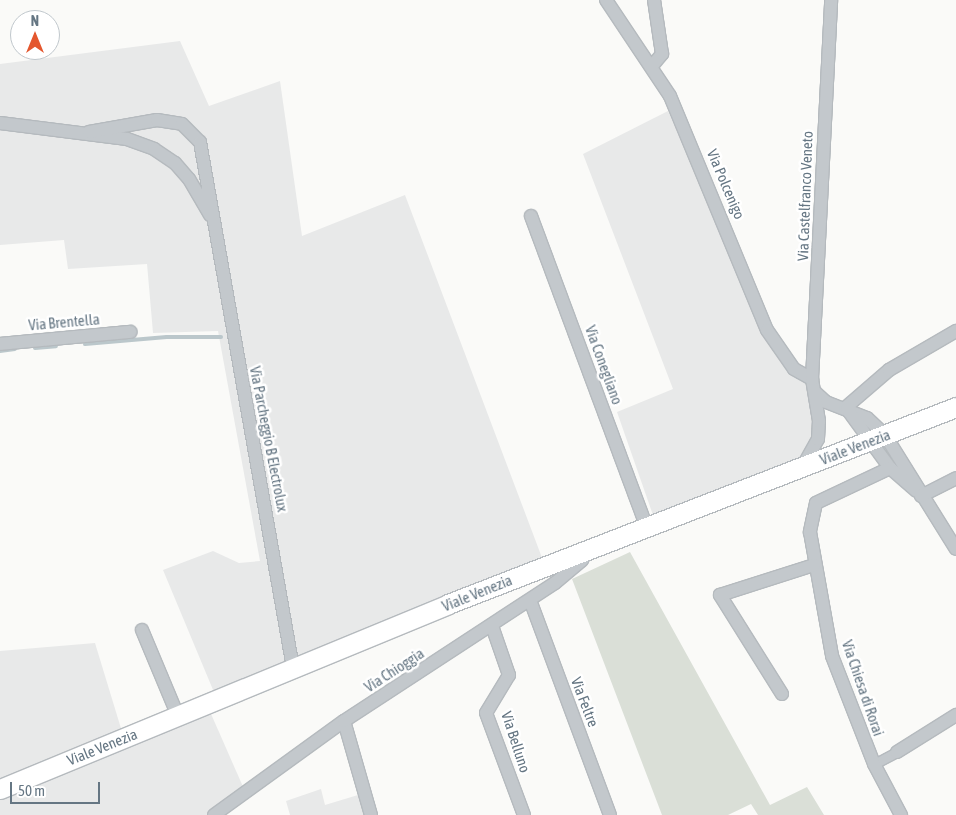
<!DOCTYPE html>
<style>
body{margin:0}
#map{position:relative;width:956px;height:815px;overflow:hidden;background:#fafaf8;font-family:"Asap Condensed",sans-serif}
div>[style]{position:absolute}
.built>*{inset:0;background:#e8e9e9}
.green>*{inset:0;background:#dadfd7}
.stream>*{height:4px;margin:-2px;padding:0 2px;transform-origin:2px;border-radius:2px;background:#bbc7cb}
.roads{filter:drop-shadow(1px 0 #b5babe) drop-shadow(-1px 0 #b5babe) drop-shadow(0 1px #b5babe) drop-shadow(0 -1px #b5babe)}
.pedestrian>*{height:9px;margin:-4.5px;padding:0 4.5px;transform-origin:4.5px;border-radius:4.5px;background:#c3c8cc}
.minor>*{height:12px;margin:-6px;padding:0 6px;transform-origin:6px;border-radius:6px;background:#c3c8cc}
.primary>*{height:19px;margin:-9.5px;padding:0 9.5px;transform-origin:9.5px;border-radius:9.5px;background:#fff}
span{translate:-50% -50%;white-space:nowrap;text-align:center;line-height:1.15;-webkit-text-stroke:5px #fff;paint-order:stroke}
.street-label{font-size:15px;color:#657683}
.north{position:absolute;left:10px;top:10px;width:50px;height:50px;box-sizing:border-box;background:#fff;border:1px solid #c1c8cd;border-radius:50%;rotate:0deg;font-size:14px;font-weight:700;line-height:20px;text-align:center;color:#657683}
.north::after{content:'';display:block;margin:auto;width:18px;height:22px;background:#e4572e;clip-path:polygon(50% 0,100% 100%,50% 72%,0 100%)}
.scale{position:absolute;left:10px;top:782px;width:90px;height:22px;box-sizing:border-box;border:2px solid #657683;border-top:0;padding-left:6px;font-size:15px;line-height:18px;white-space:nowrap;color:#657683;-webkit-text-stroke:4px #fff;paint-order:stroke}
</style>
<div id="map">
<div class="built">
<i style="clip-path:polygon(180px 41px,209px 106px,280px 81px,302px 236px,405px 195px,544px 563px,216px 697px,163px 570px,213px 551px,239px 563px,260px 561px,218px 331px,153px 333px,147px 264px,68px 269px,64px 240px,0 245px,0 64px)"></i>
<i style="clip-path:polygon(668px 111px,714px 212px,761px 328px,810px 382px,815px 412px,814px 438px,801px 461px,654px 518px,617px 412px,673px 389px,583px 154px)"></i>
<i style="clip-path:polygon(95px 643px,123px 735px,0 786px,0 651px)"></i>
<i style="clip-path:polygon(208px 707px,244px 789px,211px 815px,0 815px,0 792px)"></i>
<i style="clip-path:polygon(321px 789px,325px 805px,358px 795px,364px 815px,290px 815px,286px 801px)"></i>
</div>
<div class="green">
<i style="clip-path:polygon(630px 552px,770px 805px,807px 787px,824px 815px,758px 815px,751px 804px,728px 815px,662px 815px,572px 579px)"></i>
</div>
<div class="stream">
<i style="left:85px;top:344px;width:82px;rotate:-4.9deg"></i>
<i style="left:167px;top:337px;width:54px"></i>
<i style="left:35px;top:348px;width:21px;rotate:-5deg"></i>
<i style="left:0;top:351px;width:15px;rotate:-8deg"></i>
</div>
<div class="roads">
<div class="pedestrian">
<i style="left:874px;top:764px;width:26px;rotate:-28deg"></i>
</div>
<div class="minor">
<i style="left:606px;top:0;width:115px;rotate:56.3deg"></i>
<i style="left:670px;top:96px;width:253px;rotate:67.5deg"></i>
<i style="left:767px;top:330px;width:47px;rotate:55.3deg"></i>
<i style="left:794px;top:369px;width:21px;rotate:29deg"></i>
<i style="left:652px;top:66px;width:16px;rotate:-50deg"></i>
<i style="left:662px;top:54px;width:55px;rotate:-98.4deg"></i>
<i style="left:0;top:123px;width:128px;rotate:7.2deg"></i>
<i style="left:127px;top:139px;width:29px;rotate:20deg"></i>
<i style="left:154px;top:149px;width:25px;rotate:34deg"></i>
<i style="left:175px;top:163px;width:21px;rotate:49deg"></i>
<i style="left:189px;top:179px;width:42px;rotate:59.7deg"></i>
<i style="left:89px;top:132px;width:69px;rotate:-10deg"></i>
<i style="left:157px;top:120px;width:25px;rotate:9deg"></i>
<i style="left:182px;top:124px;width:25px;rotate:45deg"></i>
<i style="left:200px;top:142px;width:534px;rotate:79.97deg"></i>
<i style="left:531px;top:216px;width:331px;rotate:69.6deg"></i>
<i style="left:0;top:344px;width:131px;rotate:-5.3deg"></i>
<i style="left:816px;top:393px;width:13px;rotate:42deg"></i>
<i style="left:826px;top:402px;width:44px;rotate:21.3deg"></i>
<i style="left:867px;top:418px;width:25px;rotate:43deg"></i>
<i style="left:885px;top:435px;width:134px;rotate:58.1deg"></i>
<i style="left:845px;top:408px;width:58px;rotate:-40.8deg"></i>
<i style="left:889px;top:370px;width:78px;rotate:-30.2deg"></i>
<i style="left:847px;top:409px;width:73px;rotate:53.9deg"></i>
<i style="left:890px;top:468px;width:35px;rotate:41deg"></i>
<i style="left:803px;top:466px;width:31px;rotate:-61deg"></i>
<i style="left:818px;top:439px;width:18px;rotate:-87deg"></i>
<i style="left:819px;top:421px;width:43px;rotate:-99.5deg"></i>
<i style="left:812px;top:379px;width:379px;rotate:-87.1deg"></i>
<i style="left:890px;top:468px;width:82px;rotate:154.7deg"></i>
<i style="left:816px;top:503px;width:30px;rotate:102deg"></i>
<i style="left:810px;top:532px;width:126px;rotate:79.9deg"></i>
<i style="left:832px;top:656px;width:116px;rotate:68.7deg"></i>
<i style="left:874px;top:764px;width:58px;rotate:62.1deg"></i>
<i style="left:921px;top:496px;width:39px;rotate:-27deg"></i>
<i style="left:530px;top:600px;width:229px;rotate:69.6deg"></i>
<i style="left:492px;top:626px;width:52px;rotate:70.9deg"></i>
<i style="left:509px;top:675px;width:44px;rotate:121.2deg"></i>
<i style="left:486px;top:713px;width:109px;rotate:69.6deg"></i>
<i style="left:142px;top:630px;width:93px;rotate:67.3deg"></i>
<i style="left:782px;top:694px;width:117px;rotate:-122.1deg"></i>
<i style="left:720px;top:595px;width:99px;rotate:-17.7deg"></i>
<i style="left:344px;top:721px;width:98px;rotate:74deg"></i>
<i style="left:897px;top:752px;width:70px;rotate:-32.1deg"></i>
<i style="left:214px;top:815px;width:160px;rotate:-35.9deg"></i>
<i style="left:344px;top:721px;width:252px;rotate:-33.2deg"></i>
<i style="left:555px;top:583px;width:35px;rotate:-40deg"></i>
<i style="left:582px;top:560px;width:9px;rotate:-63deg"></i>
</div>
<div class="primary">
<i style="left:0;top:789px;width:485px;rotate:-22.4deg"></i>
<i style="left:448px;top:604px;width:545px;rotate:-21.2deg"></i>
</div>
</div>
<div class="street-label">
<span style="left:726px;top:184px;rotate:67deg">Via Polcenigo</span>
<span style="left:805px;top:196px;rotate:-88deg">Via Castelfranco Veneto</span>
<span style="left:64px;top:322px;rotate:-5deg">Via Brentella</span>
<span style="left:604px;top:365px;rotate:70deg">Via Conegliano</span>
<span style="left:269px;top:439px;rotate:79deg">Via Parcheggio B Electrolux</span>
<span style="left:855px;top:447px;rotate:-21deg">Viale Venezia</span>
<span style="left:477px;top:593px;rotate:-22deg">Viale Venezia</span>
<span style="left:394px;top:670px;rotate:-33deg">Via Chioggia</span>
<span style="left:863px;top:688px;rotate:71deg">Via Chiesa di Rorai</span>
<span style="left:585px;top:702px;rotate:69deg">Via Feltre</span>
<span style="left:516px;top:742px;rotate:72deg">Via Belluno</span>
<span style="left:102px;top:747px;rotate:-22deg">Viale Venezia</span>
</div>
<div class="north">N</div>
<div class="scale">50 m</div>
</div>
